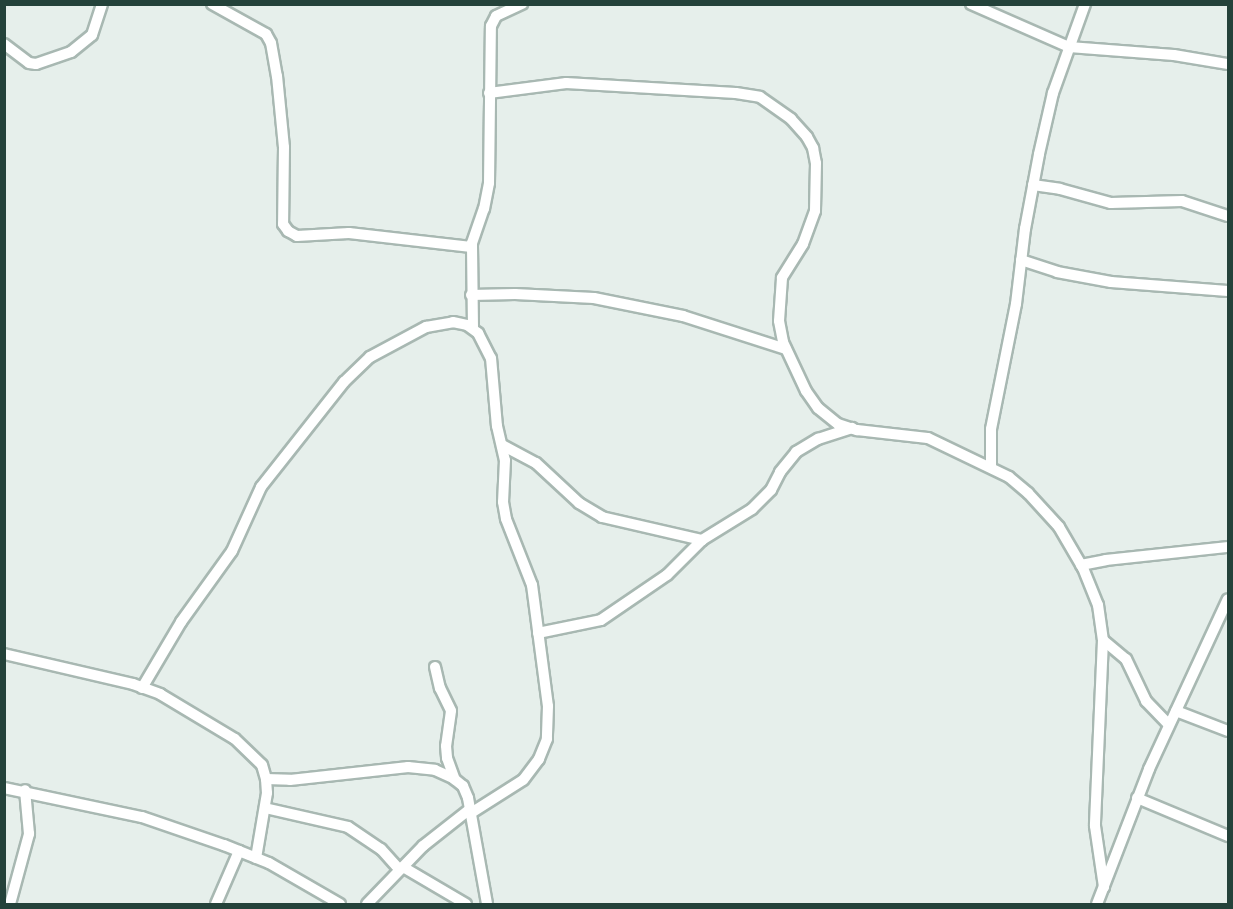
<!DOCTYPE html>
<style>
body{margin:0}
#map{position:relative;width:1233px;height:909px;overflow:hidden;background:#e6efeb;font-family:"Sofia Sans Condensed",sans-serif}
div>[style]{position:absolute}
.roads{filter:drop-shadow(2px 0 #a8b8b2) drop-shadow(-2px 0 #a8b8b2) drop-shadow(0 2px #a8b8b2) drop-shadow(0 -2px #a8b8b2)}
.street>*{height:10px;margin:-5px;padding:0 5px;transform-origin:5px;border-radius:5px;background:#fff}
span{translate:-50% -50%;white-space:nowrap;text-align:center;line-height:1.15;-webkit-text-stroke:4.5px #f7fbf9;paint-order:stroke}
.frame{position:absolute;inset:0;border:6px solid #24423a;pointer-events:none}
</style>
<div id="map">
<div class="roads">
<div class="street">
<i style="left:212px;top:4px;width:62px;rotate:29.1deg"></i>
<i style="left:266px;top:34px;width:10px;rotate:61deg"></i>
<i style="left:271px;top:43px;width:34px;rotate:80deg"></i>
<i style="left:277px;top:76px;width:71px;rotate:84.4deg"></i>
<i style="left:284px;top:147px;width:77px;rotate:90.7deg"></i>
<i style="left:283px;top:224px;width:9px;rotate:54deg"></i>
<i style="left:288px;top:231px;width:10px;rotate:29deg"></i>
<i style="left:297px;top:236px;width:52px;rotate:-3.3deg"></i>
<i style="left:349px;top:233px;width:123px;rotate:6.5deg"></i>
<i style="left:971px;top:4px;width:107px;rotate:23.7deg"></i>
<i style="left:1069px;top:47px;width:105px;rotate:4.4deg"></i>
<i style="left:1174px;top:55px;width:55px;rotate:9.5deg"></i>
<i style="left:4px;top:44px;width:31px;rotate:37deg"></i>
<i style="left:29px;top:63px;width:7px;rotate:8deg"></i>
<i style="left:36px;top:64px;width:37px;rotate:-19deg"></i>
<i style="left:71px;top:52px;width:27px;rotate:-39deg"></i>
<i style="left:92px;top:35px;width:33px;rotate:-72deg"></i>
<i style="left:489px;top:93px;width:78px;rotate:-7.4deg"></i>
<i style="left:566px;top:83px;width:170px;rotate:3.4deg"></i>
<i style="left:736px;top:93px;width:24px;rotate:9deg"></i>
<i style="left:760px;top:97px;width:38px;rotate:35deg"></i>
<i style="left:791px;top:119px;width:24px;rotate:48deg"></i>
<i style="left:807px;top:137px;width:13px;rotate:61deg"></i>
<i style="left:813px;top:148px;width:15px;rotate:79deg"></i>
<i style="left:816px;top:163px;width:48px;rotate:91.2deg"></i>
<i style="left:815px;top:211px;width:35px;rotate:110deg"></i>
<i style="left:803px;top:244px;width:40px;rotate:122deg"></i>
<i style="left:782px;top:278px;width:43px;rotate:94deg"></i>
<i style="left:779px;top:321px;width:21px;rotate:79deg"></i>
<i style="left:783px;top:342px;width:54px;rotate:64.9deg"></i>
<i style="left:806px;top:391px;width:21px;rotate:55deg"></i>
<i style="left:818px;top:408px;width:26px;rotate:39deg"></i>
<i style="left:838px;top:424px;width:20px;rotate:18deg"></i>
<i style="left:857px;top:430px;width:71px;rotate:6.4deg"></i>
<i style="left:928px;top:438px;width:90px;rotate:25.7deg"></i>
<i style="left:1009px;top:477px;width:25px;rotate:40deg"></i>
<i style="left:1028px;top:493px;width:46px;rotate:47.6deg"></i>
<i style="left:1059px;top:527px;width:48px;rotate:59.7deg"></i>
<i style="left:1083px;top:568px;width:40px;rotate:68deg"></i>
<i style="left:1098px;top:605px;width:35px;rotate:82deg"></i>
<i style="left:1103px;top:640px;width:186px;rotate:92.5deg"></i>
<i style="left:1095px;top:826px;width:62px;rotate:81.6deg"></i>
<i style="left:1033px;top:185px;width:27px;rotate:8deg"></i>
<i style="left:1060px;top:189px;width:53px;rotate:15.4deg"></i>
<i style="left:1111px;top:203px;width:71px;rotate:-1.6deg"></i>
<i style="left:1182px;top:201px;width:48px;rotate:18.1deg"></i>
<i style="left:1021px;top:260px;width:38px;rotate:18deg"></i>
<i style="left:1057px;top:272px;width:55px;rotate:10.5deg"></i>
<i style="left:1111px;top:282px;width:117px;rotate:4.4deg"></i>
<i style="left:471px;top:295px;width:44px;rotate:-1.3deg"></i>
<i style="left:515px;top:294px;width:79px;rotate:2.9deg"></i>
<i style="left:594px;top:298px;width:91px;rotate:11.4deg"></i>
<i style="left:683px;top:316px;width:108px;rotate:17.8deg"></i>
<i style="left:473px;top:328px;width:85px;rotate:-90.7deg"></i>
<i style="left:472px;top:243px;width:36px;rotate:-71deg"></i>
<i style="left:484px;top:209px;width:26px;rotate:-79deg"></i>
<i style="left:489px;top:183px;width:157px;rotate:-89.3deg"></i>
<i style="left:491px;top:26px;width:11px;rotate:-63deg"></i>
<i style="left:496px;top:16px;width:29px;rotate:-25deg"></i>
<i style="left:502px;top:445px;width:38px;rotate:28deg"></i>
<i style="left:536px;top:463px;width:59px;rotate:42.9deg"></i>
<i style="left:579px;top:503px;width:27px;rotate:31deg"></i>
<i style="left:602px;top:517px;width:103px;rotate:13deg"></i>
<i style="left:991px;top:467px;width:38px;rotate:-90deg"></i>
<i style="left:991px;top:429px;width:127px;rotate:-78.7deg"></i>
<i style="left:1016px;top:304px;width:76px;rotate:-83.2deg"></i>
<i style="left:1025px;top:229px;width:76px;rotate:-79.4deg"></i>
<i style="left:1039px;top:154px;width:63px;rotate:-77.1deg"></i>
<i style="left:1053px;top:93px;width:95px;rotate:-70.2deg"></i>
<i style="left:1081px;top:565px;width:25px;rotate:-11deg"></i>
<i style="left:1106px;top:560px;width:123px;rotate:-6.1deg"></i>
<i style="left:538px;top:633px;width:64px;rotate:-11.7deg"></i>
<i style="left:601px;top:620px;width:80px;rotate:-34.3deg"></i>
<i style="left:667px;top:575px;width:49px;rotate:-45deg"></i>
<i style="left:702px;top:540px;width:59px;rotate:-31.8deg"></i>
<i style="left:752px;top:509px;width:27px;rotate:-45deg"></i>
<i style="left:771px;top:490px;width:20px;rotate:-63deg"></i>
<i style="left:780px;top:472px;width:26px;rotate:-51deg"></i>
<i style="left:796px;top:452px;width:26px;rotate:-31deg"></i>
<i style="left:818px;top:439px;width:36px;rotate:-18deg"></i>
<i style="left:1103px;top:640px;width:30px;rotate:40deg"></i>
<i style="left:1126px;top:659px;width:47px;rotate:64.5deg"></i>
<i style="left:1146px;top:701px;width:33px;rotate:46deg"></i>
<i style="left:4px;top:654px;width:132px;rotate:13.1deg"></i>
<i style="left:133px;top:684px;width:29px;rotate:20deg"></i>
<i style="left:160px;top:694px;width:87px;rotate:31deg"></i>
<i style="left:235px;top:739px;width:37px;rotate:44deg"></i>
<i style="left:262px;top:765px;width:15px;rotate:74deg"></i>
<i style="left:266px;top:779px;width:14px;rotate:86deg"></i>
<i style="left:267px;top:793px;width:66px;rotate:99.6deg"></i>
<i style="left:435px;top:667px;width:22px;rotate:77deg"></i>
<i style="left:440px;top:688px;width:25px;rotate:64deg"></i>
<i style="left:451px;top:711px;width:35px;rotate:98deg"></i>
<i style="left:446px;top:746px;width:12px;rotate:85deg"></i>
<i style="left:447px;top:758px;width:23px;rotate:70deg"></i>
<i style="left:142px;top:688px;width:77px;rotate:-59.4deg"></i>
<i style="left:181px;top:622px;width:87px;rotate:-54.3deg"></i>
<i style="left:232px;top:551px;width:70px;rotate:-65.6deg"></i>
<i style="left:261px;top:487px;width:134px;rotate:-51.7deg"></i>
<i style="left:344px;top:382px;width:36px;rotate:-44deg"></i>
<i style="left:370px;top:357px;width:64px;rotate:-28.2deg"></i>
<i style="left:426px;top:327px;width:27px;rotate:-10deg"></i>
<i style="left:453px;top:322px;width:14px;rotate:12deg"></i>
<i style="left:467px;top:325px;width:14px;rotate:36deg"></i>
<i style="left:478px;top:333px;width:28px;rotate:63deg"></i>
<i style="left:491px;top:358px;width:68px;rotate:85deg"></i>
<i style="left:497px;top:426px;width:35px;rotate:77deg"></i>
<i style="left:505px;top:460px;width:42px;rotate:92.7deg"></i>
<i style="left:503px;top:502px;width:17px;rotate:80deg"></i>
<i style="left:506px;top:519px;width:71px;rotate:68.5deg"></i>
<i style="left:532px;top:585px;width:122px;rotate:82.5deg"></i>
<i style="left:548px;top:706px;width:33px;rotate:92deg"></i>
<i style="left:547px;top:739px;width:22px;rotate:112deg"></i>
<i style="left:539px;top:759px;width:26px;rotate:127deg"></i>
<i style="left:523px;top:780px;width:62px;rotate:147.6deg"></i>
<i style="left:1176px;top:711px;width:56px;rotate:21deg"></i>
<i style="left:266px;top:779px;width:24px;rotate:2deg"></i>
<i style="left:290px;top:780px;width:119px;rotate:-6.3deg"></i>
<i style="left:408px;top:767px;width:27px;rotate:6deg"></i>
<i style="left:435px;top:770px;width:20px;rotate:24deg"></i>
<i style="left:453px;top:778px;width:13px;rotate:39deg"></i>
<i style="left:463px;top:786px;width:13px;rotate:67deg"></i>
<i style="left:468px;top:798px;width:108px;rotate:79.8deg"></i>
<i style="left:4px;top:788px;width:141px;rotate:11.9deg"></i>
<i style="left:142px;top:817px;width:87px;rotate:18.9deg"></i>
<i style="left:224px;top:845px;width:48px;rotate:21.8deg"></i>
<i style="left:269px;top:863px;width:82px;rotate:30deg"></i>
<i style="left:1137px;top:798px;width:99px;rotate:22.7deg"></i>
<i style="left:265px;top:808px;width:85px;rotate:12.9deg"></i>
<i style="left:348px;top:827px;width:40px;rotate:34deg"></i>
<i style="left:381px;top:849px;width:28px;rotate:48deg"></i>
<i style="left:403px;top:867px;width:73px;rotate:30.4deg"></i>
<i style="left:10px;top:904px;width:73px;rotate:-74.8deg"></i>
<i style="left:29px;top:834px;width:44px;rotate:-95.2deg"></i>
<i style="left:216px;top:904px;width:58px;rotate:-66.5deg"></i>
<i style="left:367px;top:904px;width:81px;rotate:-46deg"></i>
<i style="left:423px;top:846px;width:60px;rotate:-38.2deg"></i>
<i style="left:1097px;top:904px;width:145px;rotate:-68.9deg"></i>
<i style="left:1149px;top:769px;width:187px;rotate:-65.1deg"></i>
</div>
</div>
<div class="frame"></div>
</div>
